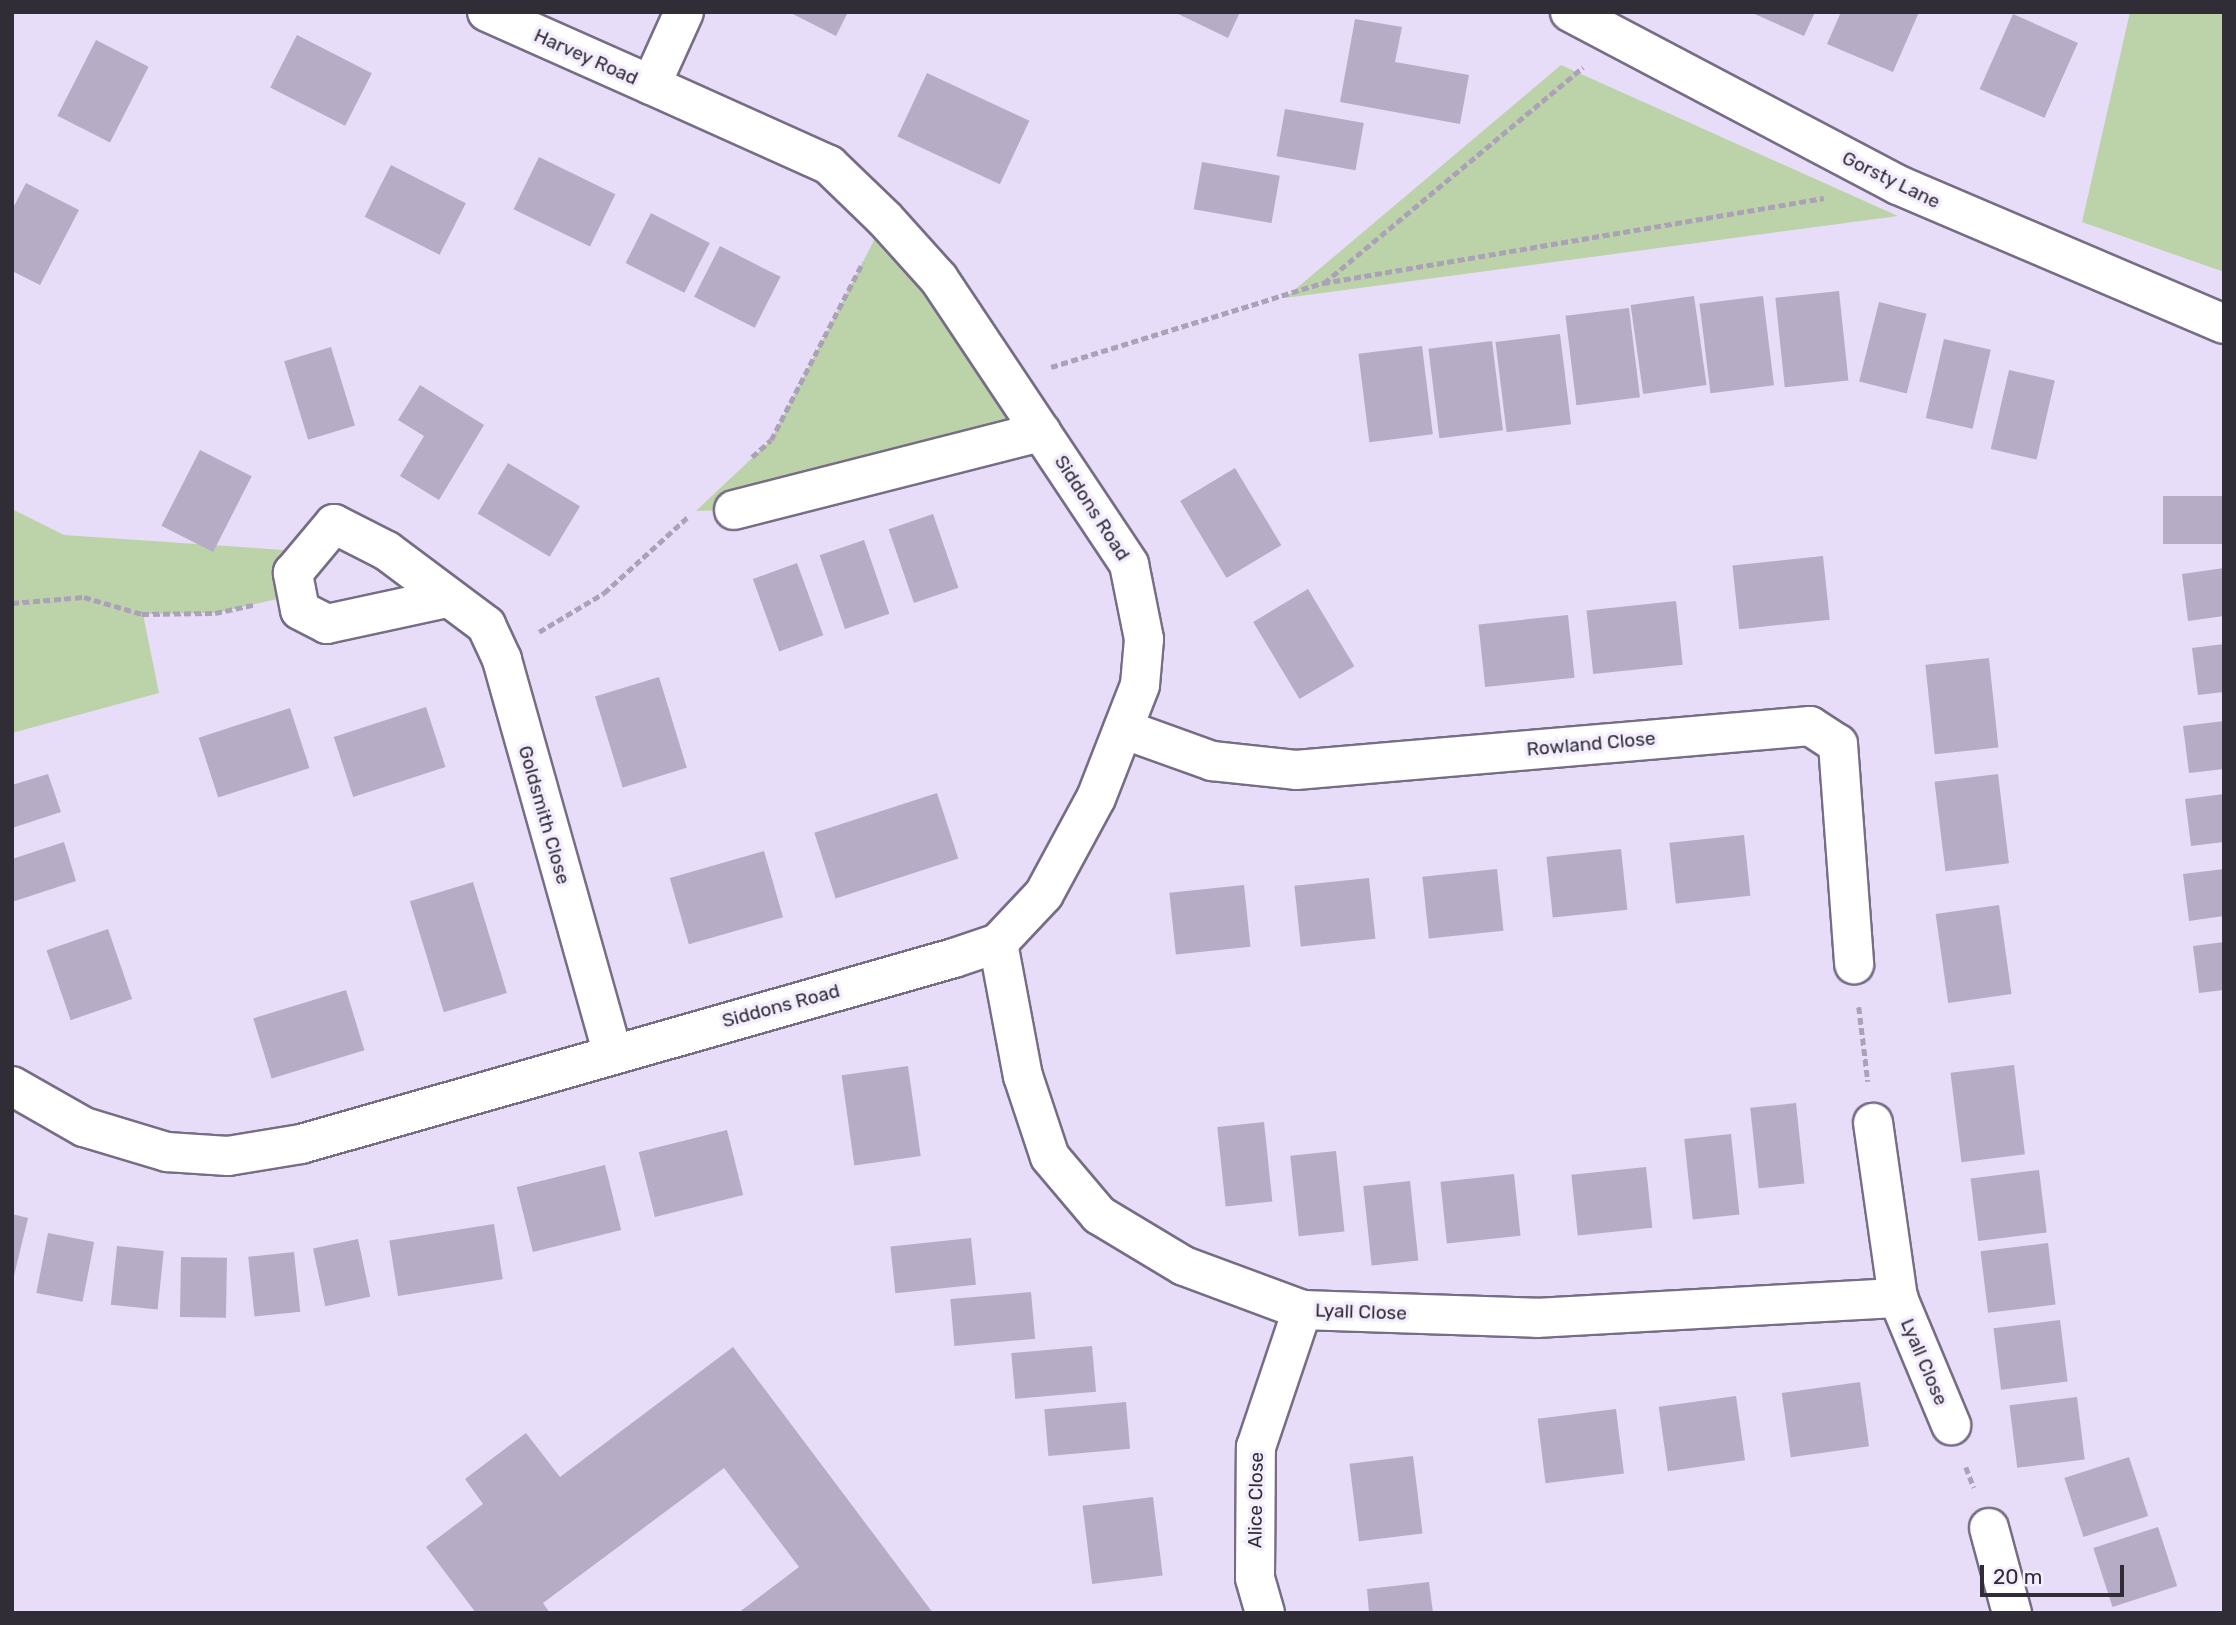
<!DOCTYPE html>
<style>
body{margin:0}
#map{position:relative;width:2236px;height:1625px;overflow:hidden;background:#e8ddf8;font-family:Rubik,sans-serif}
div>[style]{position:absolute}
.green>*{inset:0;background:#bcd3a9}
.building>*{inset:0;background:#b7acc6;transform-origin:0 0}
.path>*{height:4.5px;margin-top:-2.25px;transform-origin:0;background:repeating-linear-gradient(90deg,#aba2b8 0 7px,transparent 0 10.5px)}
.roads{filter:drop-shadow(2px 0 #776d85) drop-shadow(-2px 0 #776d85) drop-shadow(0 2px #776d85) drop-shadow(0 -2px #776d85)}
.street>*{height:38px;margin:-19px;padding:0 19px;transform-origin:19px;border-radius:19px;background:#fff}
.secondary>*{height:38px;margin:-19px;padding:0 19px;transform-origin:19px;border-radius:19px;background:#fff}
span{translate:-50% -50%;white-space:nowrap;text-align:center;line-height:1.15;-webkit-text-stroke:7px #f3edfd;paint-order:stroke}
.street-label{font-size:19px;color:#312d37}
.frame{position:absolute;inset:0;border:14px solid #312d37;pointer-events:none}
.scale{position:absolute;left:1980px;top:1565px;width:144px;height:32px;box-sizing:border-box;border:4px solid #312d37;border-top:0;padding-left:9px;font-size:21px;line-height:24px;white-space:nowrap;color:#312d37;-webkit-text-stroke:5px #f3edfd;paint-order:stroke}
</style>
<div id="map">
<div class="green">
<i style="clip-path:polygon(2130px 12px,2224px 12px,2224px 272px,2082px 222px)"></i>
<i style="clip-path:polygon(1561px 65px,1898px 216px,1285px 298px)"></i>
<i style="clip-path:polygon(885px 219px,1041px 432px,734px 510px,696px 511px,771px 440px)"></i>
<i style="clip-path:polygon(12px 509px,64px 535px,284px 550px,295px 595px,215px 613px,143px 614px,159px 693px,12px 733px)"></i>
</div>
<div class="building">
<i style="clip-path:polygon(789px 12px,848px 12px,836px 36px)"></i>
<i style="clip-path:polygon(1174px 12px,1240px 12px,1228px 38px)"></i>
<i style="clip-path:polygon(1750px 12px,1815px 12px,1804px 36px)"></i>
<i style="clip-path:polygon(1841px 12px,1919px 12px,1893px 72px,1827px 44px)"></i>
<i style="left:2013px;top:14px;width:71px;height:82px;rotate:24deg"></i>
<i style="clip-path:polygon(1355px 19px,1402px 27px,1395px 62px,1469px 75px,1460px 124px,1340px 102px)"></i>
<i style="left:297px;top:35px;width:84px;height:59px;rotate:27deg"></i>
<i style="left:96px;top:40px;width:59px;height:85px;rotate:27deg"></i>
<i style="left:927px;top:73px;width:113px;height:70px;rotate:25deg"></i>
<i style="left:1285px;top:109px;width:80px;height:48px;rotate:10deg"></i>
<i style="left:539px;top:157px;width:85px;height:58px;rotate:26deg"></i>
<i style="left:1202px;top:162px;width:79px;height:48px;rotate:10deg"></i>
<i style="left:391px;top:165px;width:84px;height:58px;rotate:27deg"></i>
<i style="clip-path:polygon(26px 183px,79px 210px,40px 285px,12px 271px,12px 210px)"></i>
<i style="left:651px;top:213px;width:66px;height:56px;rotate:27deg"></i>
<i style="left:720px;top:246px;width:68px;height:57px;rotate:27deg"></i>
<i style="left:1839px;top:291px;width:90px;height:64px;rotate:84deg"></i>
<i style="left:1694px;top:296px;width:90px;height:64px;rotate:82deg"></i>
<i style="left:1763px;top:296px;width:90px;height:64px;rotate:83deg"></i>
<i style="left:1879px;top:302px;width:49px;height:82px;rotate:14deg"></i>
<i style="left:1629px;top:308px;width:90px;height:64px;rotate:83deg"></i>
<i style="left:1560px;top:334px;width:91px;height:65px;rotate:83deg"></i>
<i style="left:1944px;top:339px;width:48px;height:81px;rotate:13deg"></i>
<i style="left:1492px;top:341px;width:90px;height:64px;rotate:83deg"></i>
<i style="left:1422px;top:346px;width:89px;height:64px;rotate:83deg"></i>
<i style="left:331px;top:347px;width:82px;height:49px;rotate:73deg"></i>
<i style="left:2009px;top:370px;width:47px;height:81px;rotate:13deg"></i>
<i style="clip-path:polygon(420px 385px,484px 425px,439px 500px,400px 476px,424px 436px,398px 420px)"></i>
<i style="left:200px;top:450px;width:58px;height:85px;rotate:27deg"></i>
<i style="left:508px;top:463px;width:84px;height:59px;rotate:31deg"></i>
<i style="left:1235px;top:468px;width:90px;height:64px;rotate:59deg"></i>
<i style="left:2224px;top:496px;width:48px;height:61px;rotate:90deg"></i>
<i style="left:933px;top:514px;width:78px;height:47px;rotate:71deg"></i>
<i style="left:864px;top:540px;width:78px;height:47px;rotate:71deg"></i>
<i style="left:1823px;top:556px;width:64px;height:91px;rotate:84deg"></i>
<i style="left:797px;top:563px;width:77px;height:47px;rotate:70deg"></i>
<i style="clip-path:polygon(2224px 568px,2224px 616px,2188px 621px,2182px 574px)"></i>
<i style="left:1308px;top:589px;width:90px;height:64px;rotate:59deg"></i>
<i style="left:1676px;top:601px;width:64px;height:90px;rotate:84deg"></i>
<i style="left:1568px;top:615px;width:63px;height:90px;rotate:84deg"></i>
<i style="clip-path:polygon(2224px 644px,2224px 692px,2198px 695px,2192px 648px)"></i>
<i style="left:1989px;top:658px;width:90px;height:64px;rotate:84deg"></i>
<i style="left:659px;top:677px;width:95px;height:67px;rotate:73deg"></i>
<i style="left:426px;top:707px;width:63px;height:97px;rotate:72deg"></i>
<i style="left:290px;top:708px;width:63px;height:96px;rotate:72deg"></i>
<i style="clip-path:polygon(2224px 721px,2224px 769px,2189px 773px,2183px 726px)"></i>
<i style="clip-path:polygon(48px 774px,61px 812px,12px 828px,12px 785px)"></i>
<i style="left:1998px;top:774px;width:90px;height:64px;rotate:83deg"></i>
<i style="left:937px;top:793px;width:69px;height:129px;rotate:72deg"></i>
<i style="clip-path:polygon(2224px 794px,2224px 842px,2191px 846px,2185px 799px)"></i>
<i style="left:1744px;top:835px;width:61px;height:75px;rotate:84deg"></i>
<i style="clip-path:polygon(64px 842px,76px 881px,12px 902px,12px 859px)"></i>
<i style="left:1621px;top:849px;width:61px;height:75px;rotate:84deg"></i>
<i style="left:764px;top:851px;width:69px;height:98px;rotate:74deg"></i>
<i style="left:1497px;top:869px;width:62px;height:75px;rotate:84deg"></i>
<i style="clip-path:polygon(2224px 869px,2224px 916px,2189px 921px,2183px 874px)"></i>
<i style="left:1369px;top:878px;width:61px;height:75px;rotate:84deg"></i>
<i style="left:473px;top:882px;width:116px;height:66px;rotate:73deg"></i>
<i style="left:1244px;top:885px;width:62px;height:75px;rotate:84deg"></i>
<i style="left:1999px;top:905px;width:90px;height:64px;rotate:82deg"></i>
<i style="left:108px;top:929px;width:74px;height:65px;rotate:71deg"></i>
<i style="clip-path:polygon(2224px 942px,2224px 990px,2199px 993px,2193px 946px)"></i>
<i style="left:346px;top:990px;width:63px;height:97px;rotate:73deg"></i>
<i style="left:2014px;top:1065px;width:90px;height:64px;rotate:83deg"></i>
<i style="left:908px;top:1066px;width:91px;height:67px;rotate:82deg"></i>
<i style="left:1796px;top:1103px;width:81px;height:46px;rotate:84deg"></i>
<i style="left:1264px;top:1122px;width:80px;height:47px;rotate:84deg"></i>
<i style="left:727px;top:1130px;width:67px;height:91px;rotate:76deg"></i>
<i style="left:1731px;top:1134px;width:81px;height:47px;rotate:84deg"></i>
<i style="left:1336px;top:1151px;width:81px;height:46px;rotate:84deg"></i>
<i style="left:605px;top:1165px;width:67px;height:91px;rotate:76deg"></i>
<i style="left:1646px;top:1167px;width:61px;height:75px;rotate:84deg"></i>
<i style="left:2039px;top:1170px;width:63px;height:69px;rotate:83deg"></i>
<i style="left:1514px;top:1174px;width:62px;height:74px;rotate:84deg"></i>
<i style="left:1410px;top:1181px;width:80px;height:47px;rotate:84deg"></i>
<i style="clip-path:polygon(12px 1214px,28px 1218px,13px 1280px,12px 1280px)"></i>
<i style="left:494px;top:1224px;width:56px;height:106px;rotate:81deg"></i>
<i style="left:48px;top:1233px;width:47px;height:61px;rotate:11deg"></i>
<i style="left:971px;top:1238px;width:47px;height:81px;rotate:84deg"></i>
<i style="left:358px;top:1239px;width:59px;height:46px;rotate:78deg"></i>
<i style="left:2048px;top:1243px;width:62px;height:68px;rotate:83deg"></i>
<i style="left:117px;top:1246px;width:47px;height:59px;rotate:6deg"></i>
<i style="left:294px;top:1252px;width:60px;height:46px;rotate:84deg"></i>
<i style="left:181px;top:1257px;width:46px;height:60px;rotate:1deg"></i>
<i style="left:1031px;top:1292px;width:47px;height:81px;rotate:85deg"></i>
<i style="left:2060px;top:1320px;width:62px;height:67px;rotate:83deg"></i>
<i style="left:1092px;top:1346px;width:46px;height:81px;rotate:85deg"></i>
<i style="clip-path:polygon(733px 1347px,933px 1613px,738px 1613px,799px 1567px,724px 1468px,543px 1603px,550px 1613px,476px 1613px,426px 1547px,483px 1504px,465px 1479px,526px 1433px,560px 1477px)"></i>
<i style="left:1860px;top:1382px;width:65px;height:79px;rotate:82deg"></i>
<i style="left:1736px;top:1396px;width:65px;height:78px;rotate:82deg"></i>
<i style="left:2077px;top:1397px;width:63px;height:68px;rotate:83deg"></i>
<i style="left:1126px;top:1402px;width:47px;height:82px;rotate:85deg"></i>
<i style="left:1616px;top:1409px;width:65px;height:79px;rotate:83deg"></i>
<i style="left:1413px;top:1456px;width:78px;height:64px;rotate:83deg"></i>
<i style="left:2129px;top:1457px;width:62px;height:68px;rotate:72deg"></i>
<i style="left:1153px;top:1497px;width:79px;height:71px;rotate:83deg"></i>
<i style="left:2158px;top:1527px;width:62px;height:68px;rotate:72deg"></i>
<i style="clip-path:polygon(1429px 1582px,1433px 1613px,1369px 1613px,1367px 1589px)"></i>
</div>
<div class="path">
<i style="left:1324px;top:283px;width:337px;rotate:-39.8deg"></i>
<i style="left:1051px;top:367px;width:285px;rotate:-17.2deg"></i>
<i style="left:1323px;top:283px;width:508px;rotate:-9.63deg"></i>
<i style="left:752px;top:457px;width:25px;rotate:-42deg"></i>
<i style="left:771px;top:440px;width:200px;rotate:-62.7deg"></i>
<i style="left:12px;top:603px;width:72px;rotate:-4.8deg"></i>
<i style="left:84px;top:597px;width:60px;rotate:16.3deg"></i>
<i style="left:142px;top:614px;width:73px;rotate:-0.8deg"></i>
<i style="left:215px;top:613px;width:39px;rotate:-12deg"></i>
<i style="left:539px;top:632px;width:76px;rotate:-31deg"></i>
<i style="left:604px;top:593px;width:115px;rotate:-42.2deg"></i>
<i style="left:1859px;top:1007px;width:75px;rotate:83.1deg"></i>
<i style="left:1966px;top:1467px;width:22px;rotate:69deg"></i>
</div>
<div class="roads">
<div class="street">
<i style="left:487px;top:12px;width:180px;rotate:24deg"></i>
<i style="left:651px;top:85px;width:80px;rotate:-65.7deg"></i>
<i style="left:734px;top:510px;width:317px;rotate:-14.3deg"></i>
<i style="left:447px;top:598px;width:123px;rotate:167.8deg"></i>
<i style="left:327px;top:624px;width:30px;rotate:-153deg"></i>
<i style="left:300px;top:610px;width:38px;rotate:-101deg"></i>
<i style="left:293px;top:573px;width:64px;rotate:-50.1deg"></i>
<i style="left:334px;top:524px;width:59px;rotate:27deg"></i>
<i style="left:387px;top:551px;width:124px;rotate:36.8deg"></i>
<i style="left:486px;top:625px;width:38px;rotate:65deg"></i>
<i style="left:502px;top:660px;width:407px;rotate:74.3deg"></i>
<i style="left:1123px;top:729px;width:95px;rotate:19.8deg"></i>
<i style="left:1212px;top:761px;width:84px;rotate:6.1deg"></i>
<i style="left:1296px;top:770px;width:516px;rotate:-4.89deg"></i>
<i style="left:1810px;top:726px;width:33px;rotate:33deg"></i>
<i style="left:1838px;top:744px;width:221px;rotate:85.8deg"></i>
<i style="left:998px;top:943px;width:135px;rotate:79.4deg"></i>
<i style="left:1023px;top:1076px;width:85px;rotate:71.6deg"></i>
<i style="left:1050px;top:1157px;width:76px;rotate:49.8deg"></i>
<i style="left:1099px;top:1215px;width:99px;rotate:31deg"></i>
<i style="left:1184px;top:1266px;width:126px;rotate:20.4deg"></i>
<i style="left:1302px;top:1310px;width:235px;rotate:1.9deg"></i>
<i style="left:1537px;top:1318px;width:362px;rotate:-3.2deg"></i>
<i style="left:1898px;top:1298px;width:177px;rotate:-98.1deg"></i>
<i style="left:12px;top:1086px;width:83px;rotate:29.7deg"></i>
<i style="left:84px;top:1127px;width:87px;rotate:16.8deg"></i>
<i style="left:167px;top:1152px;width:61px;rotate:3.8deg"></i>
<i style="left:228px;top:1156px;width:74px;rotate:-9.3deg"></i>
<i style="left:301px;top:1144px;width:679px;rotate:-15.9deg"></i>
<i style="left:954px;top:958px;width:46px;rotate:-18.8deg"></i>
<i style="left:998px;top:943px;width:67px;rotate:-46.8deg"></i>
<i style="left:1044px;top:894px;width:109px;rotate:-61.6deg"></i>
<i style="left:1096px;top:798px;width:121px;rotate:-68.7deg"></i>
<i style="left:1140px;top:685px;width:46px;rotate:-85deg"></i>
<i style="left:1144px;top:639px;width:76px;rotate:-101.3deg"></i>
<i style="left:1129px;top:564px;width:343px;rotate:-123.7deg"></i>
<i style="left:939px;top:279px;width:81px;rotate:-132deg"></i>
<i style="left:885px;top:219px;width:78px;rotate:-136deg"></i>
<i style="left:829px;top:165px;width:195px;rotate:-155.8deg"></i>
<i style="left:1898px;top:1298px;width:138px;rotate:67.3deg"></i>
<i style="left:1989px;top:1528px;width:88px;rotate:74.9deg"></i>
<i style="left:1265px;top:1613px;width:36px;rotate:-106deg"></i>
<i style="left:1255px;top:1578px;width:131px;rotate:-89.6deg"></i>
<i style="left:1256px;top:1447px;width:145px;rotate:-71.4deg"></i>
</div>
<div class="secondary">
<i style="left:1570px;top:12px;width:371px;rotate:27.8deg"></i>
<i style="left:1898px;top:185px;width:354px;rotate:23.1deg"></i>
</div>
</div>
<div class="street-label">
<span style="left:586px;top:57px;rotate:24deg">Harvey Road</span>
<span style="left:1891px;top:180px;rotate:26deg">Gorsty Lane</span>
<span style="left:1092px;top:508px;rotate:57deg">Siddons Road</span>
<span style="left:1591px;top:744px;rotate:-5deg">Rowland Close</span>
<span style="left:544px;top:815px;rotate:74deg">Goldsmith Close</span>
<span style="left:781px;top:1006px;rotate:-15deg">Siddons Road</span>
<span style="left:1361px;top:1312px;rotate:2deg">Lyall Close</span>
<span style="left:1924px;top:1362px;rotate:67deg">Lyall Close</span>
<span style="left:1256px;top:1500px;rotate:-89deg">Alice Close</span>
</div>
<div class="frame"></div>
<div class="scale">20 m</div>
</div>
